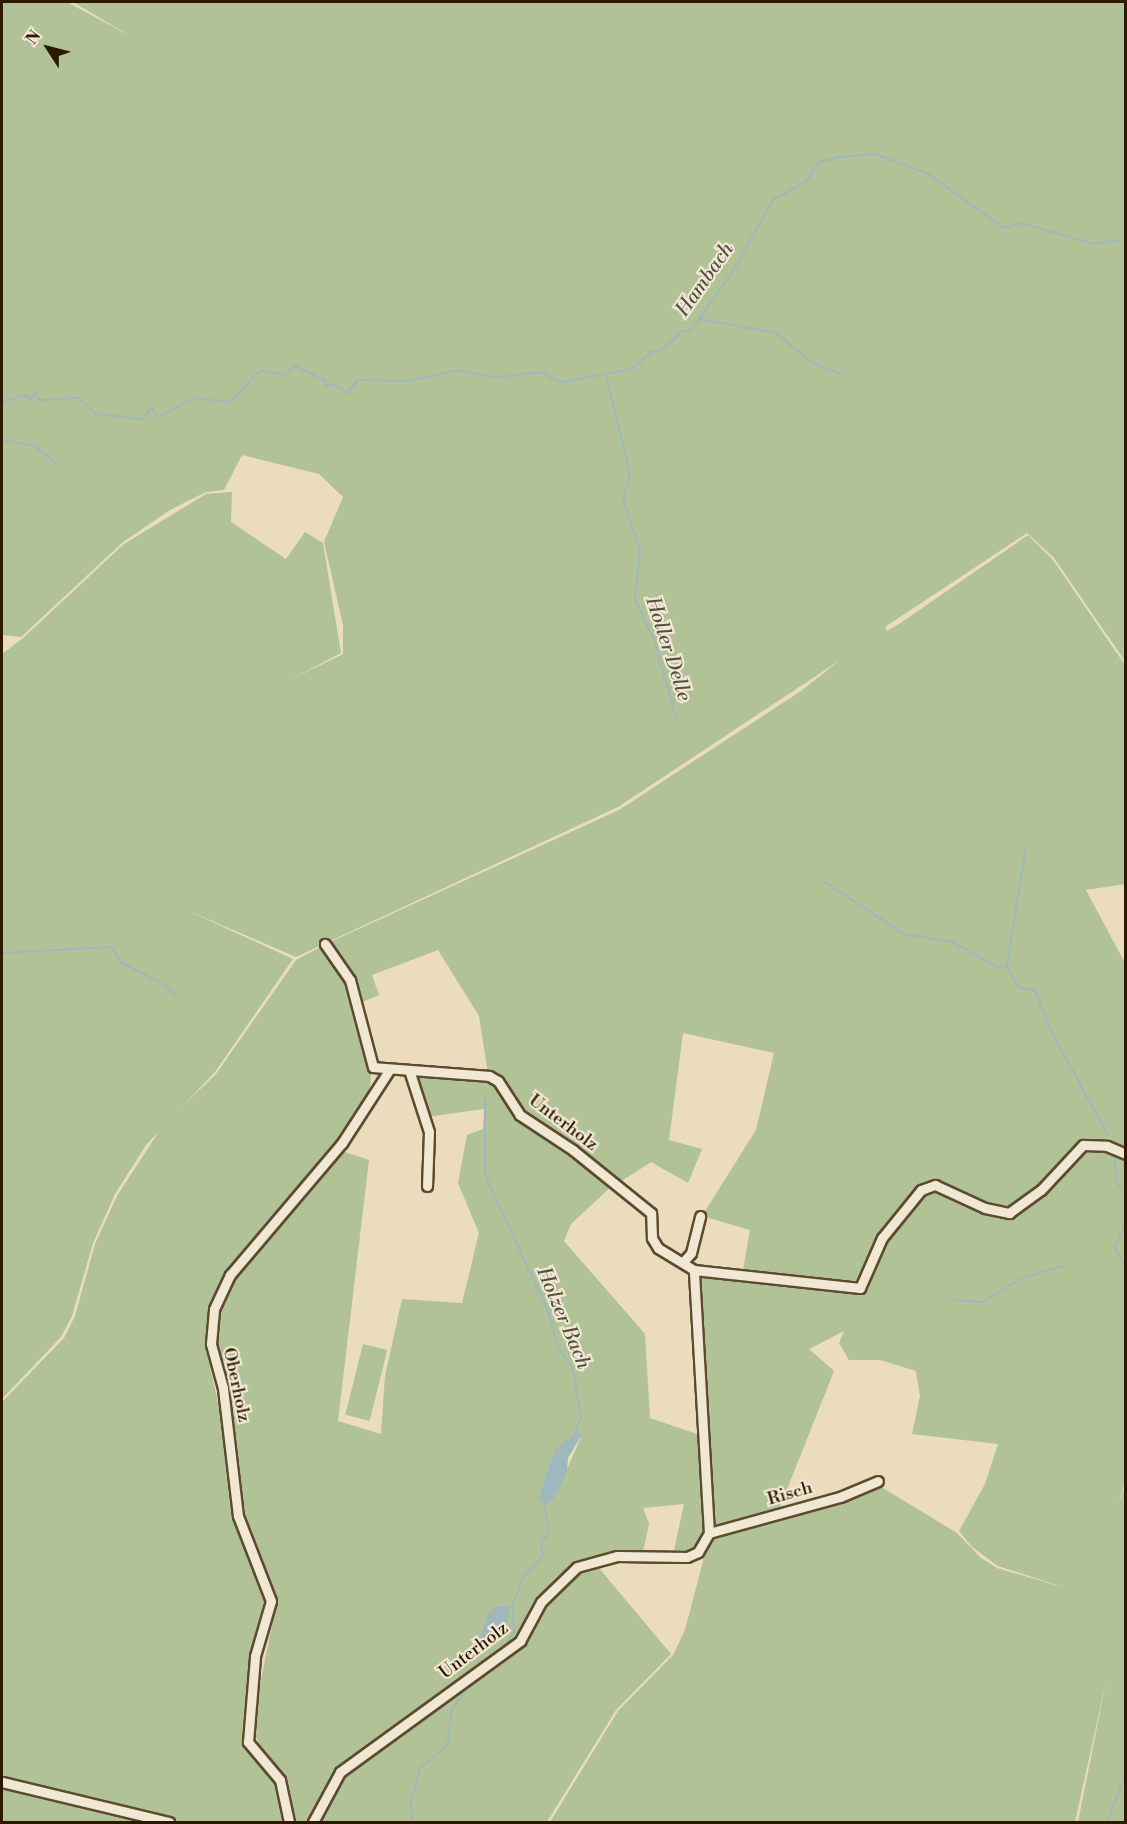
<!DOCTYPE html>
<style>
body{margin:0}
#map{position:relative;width:1127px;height:1824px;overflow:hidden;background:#eadcbd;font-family:"Libre Bodoni",serif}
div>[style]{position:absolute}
.green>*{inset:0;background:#b0c296;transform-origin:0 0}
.water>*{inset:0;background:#9eb8bd}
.stream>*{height:2px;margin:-1px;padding:0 1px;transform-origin:1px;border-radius:1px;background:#9eb8bd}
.roads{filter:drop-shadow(2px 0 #5d4a2f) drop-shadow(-2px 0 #5d4a2f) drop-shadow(0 2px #5d4a2f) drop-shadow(0 -2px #5d4a2f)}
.minor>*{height:9px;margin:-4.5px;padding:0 4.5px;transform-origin:4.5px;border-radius:4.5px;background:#f1e8d4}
span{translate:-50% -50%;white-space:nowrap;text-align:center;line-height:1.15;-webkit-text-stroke:4.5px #f1e8d4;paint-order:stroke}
.street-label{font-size:18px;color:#2e1900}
.water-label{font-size:20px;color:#555142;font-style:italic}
.frame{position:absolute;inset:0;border:3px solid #2e1900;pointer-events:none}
.north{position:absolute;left:18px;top:18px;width:60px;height:60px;-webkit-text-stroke:4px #f1e8d4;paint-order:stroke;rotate:306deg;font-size:16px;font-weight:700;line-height:24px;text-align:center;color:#2e1900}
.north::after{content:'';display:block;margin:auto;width:21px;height:27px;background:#2e1900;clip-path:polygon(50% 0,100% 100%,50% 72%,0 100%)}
</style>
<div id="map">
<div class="green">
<i style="clip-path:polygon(2px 2px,67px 2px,132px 37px,73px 2px,1125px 2px,1125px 661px,1054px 558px,1027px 533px,885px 627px,887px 631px,902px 622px,1028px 535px,1053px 560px,1125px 665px,1125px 884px,1086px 890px,1126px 965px,1126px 1477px,1119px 1503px,1125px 1486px,1125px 1822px,1078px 1822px,1107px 1677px,1075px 1822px,550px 1822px,618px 1711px,673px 1655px,685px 1630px,708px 1542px,716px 1536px,878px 1485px,957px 1533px,981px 1558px,997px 1568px,1069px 1589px,998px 1566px,972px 1547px,959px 1531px,985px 1484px,998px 1444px,912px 1434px,920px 1396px,916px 1371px,880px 1360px,849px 1360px,839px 1343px,844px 1331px,809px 1349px,834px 1371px,778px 1512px,714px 1529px,695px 1271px,742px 1278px,860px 1290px,866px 1284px,884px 1238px,922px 1191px,935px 1186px,984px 1210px,1009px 1214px,1042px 1191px,1077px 1153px,1041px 1189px,1009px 1211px,985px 1207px,935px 1184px,922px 1188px,881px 1237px,860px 1288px,742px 1276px,750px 1230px,702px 1216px,756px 1130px,774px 1053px,683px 1033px,669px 1140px,702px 1149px,688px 1183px,651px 1162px,617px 1184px,575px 1149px,520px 1114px,498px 1080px,488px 1074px,479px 1016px,438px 950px,372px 975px,379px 995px,357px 1004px,348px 970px,328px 943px,619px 810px,801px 691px,840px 660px,618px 807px,296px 957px,184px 909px,293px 959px,215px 1072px,146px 1145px,115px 1194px,93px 1243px,72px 1316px,61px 1337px,2px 1399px,2px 654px,22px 639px,124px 544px,206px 494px,232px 492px,231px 522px,286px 559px,305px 532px,323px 543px,341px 653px,290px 680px,343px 654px,343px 625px,324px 542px,343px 497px,319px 474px,242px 455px,224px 490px,206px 492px,170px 510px,123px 542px,21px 637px,2px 635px)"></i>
<i style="clip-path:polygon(324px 945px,345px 972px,372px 1068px,368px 1107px,229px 1275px,209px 1307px,205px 1343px,243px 1517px,273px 1600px,250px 1728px,263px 1761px,284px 1787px,287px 1822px,169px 1822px,2px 1781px,2px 1402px,64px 1338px,75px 1316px,95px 1244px,117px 1196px,163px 1125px,216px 1074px,296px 960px)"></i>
<i style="clip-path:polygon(evenodd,412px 1074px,497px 1081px,519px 1116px,614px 1184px,571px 1224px,564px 1241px,645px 1334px,650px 1418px,700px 1435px,706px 1532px,694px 1551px,673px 1555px,684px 1504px,643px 1508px,649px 1524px,643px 1552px,592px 1558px,557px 1582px,519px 1641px,342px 1768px,325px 1786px,311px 1822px,293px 1822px,287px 1786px,265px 1760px,252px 1726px,277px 1599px,246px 1516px,211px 1343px,213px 1309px,232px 1276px,339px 1150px,369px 1160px,338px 1421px,381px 1434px,385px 1376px,402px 1299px,462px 1303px,479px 1233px,458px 1183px,467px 1135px,483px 1129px,484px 1109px,426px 1117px,412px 1074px,581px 1437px,554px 1499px,545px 1503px,541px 1489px,554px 1451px,581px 1437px)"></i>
<i style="left:363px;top:1344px;width:25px;height:73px;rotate:14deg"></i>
<i style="clip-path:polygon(593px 1561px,671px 1654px,616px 1710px,547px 1822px,315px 1822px,334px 1782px,520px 1643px,542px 1603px,558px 1584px)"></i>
<i style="clip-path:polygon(2px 1783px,168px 1822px,2px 1822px)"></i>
</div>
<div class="water">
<i style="clip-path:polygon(577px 1432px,581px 1436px,568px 1458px,567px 1472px,554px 1499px,545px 1504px,540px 1500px,541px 1489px,554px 1451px)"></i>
<i style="clip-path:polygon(510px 1606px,504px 1637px,477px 1649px,487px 1616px,495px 1607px)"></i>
</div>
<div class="stream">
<i style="left:700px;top:319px;width:77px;rotate:10.4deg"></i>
<i style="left:776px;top:333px;width:45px;rotate:39.6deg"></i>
<i style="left:811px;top:362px;width:33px;rotate:23deg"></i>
<i style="left:606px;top:376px;width:101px;rotate:76.2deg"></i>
<i style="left:630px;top:474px;width:27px;rotate:105deg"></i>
<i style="left:623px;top:500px;width:54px;rotate:71.6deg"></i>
<i style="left:640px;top:551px;width:48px;rotate:95.9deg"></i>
<i style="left:635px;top:599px;width:45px;rotate:65.1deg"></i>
<i style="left:654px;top:640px;width:84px;rotate:74.1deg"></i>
<i style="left:2px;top:402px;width:24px;rotate:-17deg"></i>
<i style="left:25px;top:395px;width:7px;rotate:34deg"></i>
<i style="left:31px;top:399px;width:7px;rotate:-56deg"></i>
<i style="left:35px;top:393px;width:8px;rotate:60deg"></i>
<i style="left:39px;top:400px;width:40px;rotate:-2.9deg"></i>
<i style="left:79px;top:398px;width:23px;rotate:43deg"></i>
<i style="left:96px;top:414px;width:47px;rotate:6.1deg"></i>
<i style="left:143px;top:419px;width:14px;rotate:-54deg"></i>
<i style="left:151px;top:408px;width:12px;rotate:48deg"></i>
<i style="left:159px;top:417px;width:39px;rotate:-29deg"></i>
<i style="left:193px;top:398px;width:38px;rotate:6deg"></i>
<i style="left:231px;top:402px;width:43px;rotate:-47.8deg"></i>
<i style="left:260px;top:370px;width:25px;rotate:11deg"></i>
<i style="left:285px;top:375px;width:13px;rotate:-42deg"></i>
<i style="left:295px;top:366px;width:32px;rotate:26deg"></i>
<i style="left:324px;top:380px;width:8px;rotate:67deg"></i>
<i style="left:327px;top:387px;width:7px;rotate:-27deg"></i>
<i style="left:333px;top:384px;width:17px;rotate:33deg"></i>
<i style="left:347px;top:393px;width:17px;rotate:-50deg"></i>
<i style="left:358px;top:380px;width:50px;rotate:1.1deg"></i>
<i style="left:408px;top:381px;width:51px;rotate:-12.4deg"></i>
<i style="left:458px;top:370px;width:38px;rotate:12deg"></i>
<i style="left:495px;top:378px;width:44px;rotate:-7.8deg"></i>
<i style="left:539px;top:372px;width:26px;rotate:23deg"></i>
<i style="left:563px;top:382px;width:70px;rotate:-10.7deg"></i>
<i style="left:632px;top:369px;width:25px;rotate:-42deg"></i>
<i style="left:651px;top:352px;width:11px;rotate:-10deg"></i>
<i style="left:662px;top:350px;width:26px;rotate:-43deg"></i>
<i style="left:681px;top:332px;width:11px;rotate:-15deg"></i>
<i style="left:692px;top:329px;width:75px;rotate:-54.8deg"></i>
<i style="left:735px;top:268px;width:78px;rotate:-60.8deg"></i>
<i style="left:773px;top:200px;width:39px;rotate:-29deg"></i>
<i style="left:807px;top:181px;width:22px;rotate:-58deg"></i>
<i style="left:819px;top:162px;width:21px;rotate:-14deg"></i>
<i style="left:839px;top:157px;width:37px;rotate:-5deg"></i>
<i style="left:876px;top:154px;width:56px;rotate:21deg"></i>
<i style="left:928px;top:174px;width:93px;rotate:35.4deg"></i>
<i style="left:1004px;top:228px;width:18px;rotate:-16deg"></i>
<i style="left:1021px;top:223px;width:76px;rotate:16deg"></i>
<i style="left:1094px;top:244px;width:32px;rotate:-9deg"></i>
<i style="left:2px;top:440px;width:34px;rotate:10deg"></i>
<i style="left:35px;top:446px;width:28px;rotate:41deg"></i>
<i style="left:1025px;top:852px;width:115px;rotate:99deg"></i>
<i style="left:1007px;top:966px;width:24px;rotate:62deg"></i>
<i style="left:1018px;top:987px;width:17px;rotate:13deg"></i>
<i style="left:1035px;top:991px;width:45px;rotate:68deg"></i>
<i style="left:1052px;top:1033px;width:116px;rotate:61.2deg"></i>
<i style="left:825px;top:882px;width:95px;rotate:33.4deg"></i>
<i style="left:904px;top:934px;width:49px;rotate:9.5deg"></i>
<i style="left:952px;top:942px;width:52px;rotate:28.5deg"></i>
<i style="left:998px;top:967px;width:9px;rotate:-6deg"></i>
<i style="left:2px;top:953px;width:109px;rotate:-3.2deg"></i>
<i style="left:111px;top:947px;width:18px;rotate:56deg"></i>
<i style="left:121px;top:962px;width:53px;rotate:28deg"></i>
<i style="left:168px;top:987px;width:14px;rotate:51deg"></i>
<i style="left:485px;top:1097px;width:78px;rotate:90deg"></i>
<i style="left:485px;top:1175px;width:150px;rotate:65.1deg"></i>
<i style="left:548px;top:1311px;width:40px;rotate:74deg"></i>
<i style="left:559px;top:1349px;width:21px;rotate:53deg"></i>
<i style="left:572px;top:1366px;width:52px;rotate:80deg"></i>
<i style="left:581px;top:1417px;width:19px;rotate:111deg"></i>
<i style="left:1115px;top:1159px;width:22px;rotate:87deg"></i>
<i style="left:1116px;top:1181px;width:18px;rotate:56deg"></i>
<i style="left:1126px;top:1221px;width:29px;rotate:112deg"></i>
<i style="left:1115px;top:1248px;width:22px;rotate:60deg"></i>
<i style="left:952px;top:1300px;width:31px;rotate:4deg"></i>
<i style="left:983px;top:1302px;width:44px;rotate:-31.9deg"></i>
<i style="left:1020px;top:1279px;width:44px;rotate:-17.2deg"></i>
<i style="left:505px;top:1647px;width:17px;rotate:-59deg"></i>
<i style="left:514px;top:1632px;width:28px;rotate:-92deg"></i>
<i style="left:513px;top:1604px;width:29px;rotate:-70deg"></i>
<i style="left:523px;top:1577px;width:29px;rotate:-46deg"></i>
<i style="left:543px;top:1556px;width:13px;rotate:-99deg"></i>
<i style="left:541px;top:1543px;width:13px;rotate:-51deg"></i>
<i style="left:549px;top:1533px;width:33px;rotate:-99deg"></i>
<i style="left:479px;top:1662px;width:13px;rotate:-23deg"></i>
<i style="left:413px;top:1822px;width:18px;rotate:-99deg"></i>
<i style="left:410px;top:1804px;width:37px;rotate:-74deg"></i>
<i style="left:420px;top:1768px;width:36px;rotate:-39deg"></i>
<i style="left:448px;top:1745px;width:34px;rotate:-85deg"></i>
<i style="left:451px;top:1711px;width:35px;rotate:-55deg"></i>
<i style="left:1107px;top:1822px;width:52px;rotate:-68.4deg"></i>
</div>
<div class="roads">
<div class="minor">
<i style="left:410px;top:1073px;width:62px;rotate:72.1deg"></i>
<i style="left:429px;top:1132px;width:54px;rotate:92.1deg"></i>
<i style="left:683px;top:1262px;width:12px;rotate:-48deg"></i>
<i style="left:691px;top:1253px;width:38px;rotate:-76deg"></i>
<i style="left:694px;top:1270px;width:167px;rotate:6.2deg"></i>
<i style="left:860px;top:1288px;width:55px;rotate:-66.3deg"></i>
<i style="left:882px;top:1238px;width:62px;rotate:-50.9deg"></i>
<i style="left:921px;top:1190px;width:15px;rotate:-20deg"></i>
<i style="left:935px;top:1185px;width:55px;rotate:24.7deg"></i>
<i style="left:985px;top:1208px;width:25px;rotate:12deg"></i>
<i style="left:1009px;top:1213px;width:39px;rotate:-36deg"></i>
<i style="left:1041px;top:1190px;width:62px;rotate:-47deg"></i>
<i style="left:1083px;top:1145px;width:24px;rotate:2deg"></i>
<i style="left:1107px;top:1146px;width:21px;rotate:23deg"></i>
<i style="left:709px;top:1533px;width:136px;rotate:-15.4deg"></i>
<i style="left:840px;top:1497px;width:41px;rotate:-22.8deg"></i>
<i style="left:2px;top:1782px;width:172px;rotate:13.5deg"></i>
<i style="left:289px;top:1822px;width:43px;rotate:-102.1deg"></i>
<i style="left:280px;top:1780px;width:50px;rotate:-130.1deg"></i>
<i style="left:248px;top:1742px;width:86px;rotate:-85.3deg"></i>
<i style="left:255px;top:1656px;width:57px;rotate:-73.8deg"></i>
<i style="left:271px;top:1601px;width:91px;rotate:-111.2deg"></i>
<i style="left:238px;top:1516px;width:129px;rotate:-96.7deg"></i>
<i style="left:223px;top:1388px;width:46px;rotate:-105.3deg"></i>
<i style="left:211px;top:1344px;width:35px;rotate:-85deg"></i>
<i style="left:214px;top:1309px;width:38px;rotate:-65deg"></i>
<i style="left:230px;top:1275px;width:173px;rotate:-49.7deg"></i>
<i style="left:342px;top:1143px;width:85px;rotate:-57.1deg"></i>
<i style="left:313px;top:1822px;width:57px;rotate:-61.6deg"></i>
<i style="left:340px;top:1772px;width:223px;rotate:-36deg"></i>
<i style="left:520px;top:1641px;width:44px;rotate:-61.7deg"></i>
<i style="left:541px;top:1602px;width:50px;rotate:-44.2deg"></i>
<i style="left:577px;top:1567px;width:41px;rotate:-15.4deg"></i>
<i style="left:617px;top:1556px;width:70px;rotate:0.8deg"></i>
<i style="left:687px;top:1557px;width:12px;rotate:-24deg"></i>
<i style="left:698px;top:1552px;width:22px;rotate:-60deg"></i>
<i style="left:709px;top:1533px;width:263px;rotate:-93.3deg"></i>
<i style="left:694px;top:1270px;width:42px;rotate:-148.6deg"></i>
<i style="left:658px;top:1248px;width:12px;rotate:-121deg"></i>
<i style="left:652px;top:1238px;width:25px;rotate:-92deg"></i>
<i style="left:651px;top:1213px;width:100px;rotate:-141.1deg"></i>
<i style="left:573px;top:1150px;width:64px;rotate:-146.6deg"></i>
<i style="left:520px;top:1115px;width:40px;rotate:-122.9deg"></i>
<i style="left:498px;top:1081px;width:10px;rotate:-151deg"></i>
<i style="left:489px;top:1076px;width:116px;rotate:-175.6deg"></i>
<i style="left:373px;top:1067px;width:90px;rotate:-104.8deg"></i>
<i style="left:350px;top:980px;width:44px;rotate:-124.8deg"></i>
</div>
</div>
<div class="street-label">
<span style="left:563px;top:1123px;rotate:37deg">Unterholz</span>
<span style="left:236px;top:1385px;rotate:78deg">Oberholz</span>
<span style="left:790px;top:1494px;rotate:-16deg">Risch</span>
<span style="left:474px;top:1651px;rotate:-37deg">Unterholz</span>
</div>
<div class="water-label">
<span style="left:705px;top:280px;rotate:-55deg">Hambach</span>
<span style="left:668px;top:649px;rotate:72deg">Holler Delle</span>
<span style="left:563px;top:1318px;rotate:67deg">Holzer Bach</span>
</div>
<div class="frame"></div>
<div class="north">N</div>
</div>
